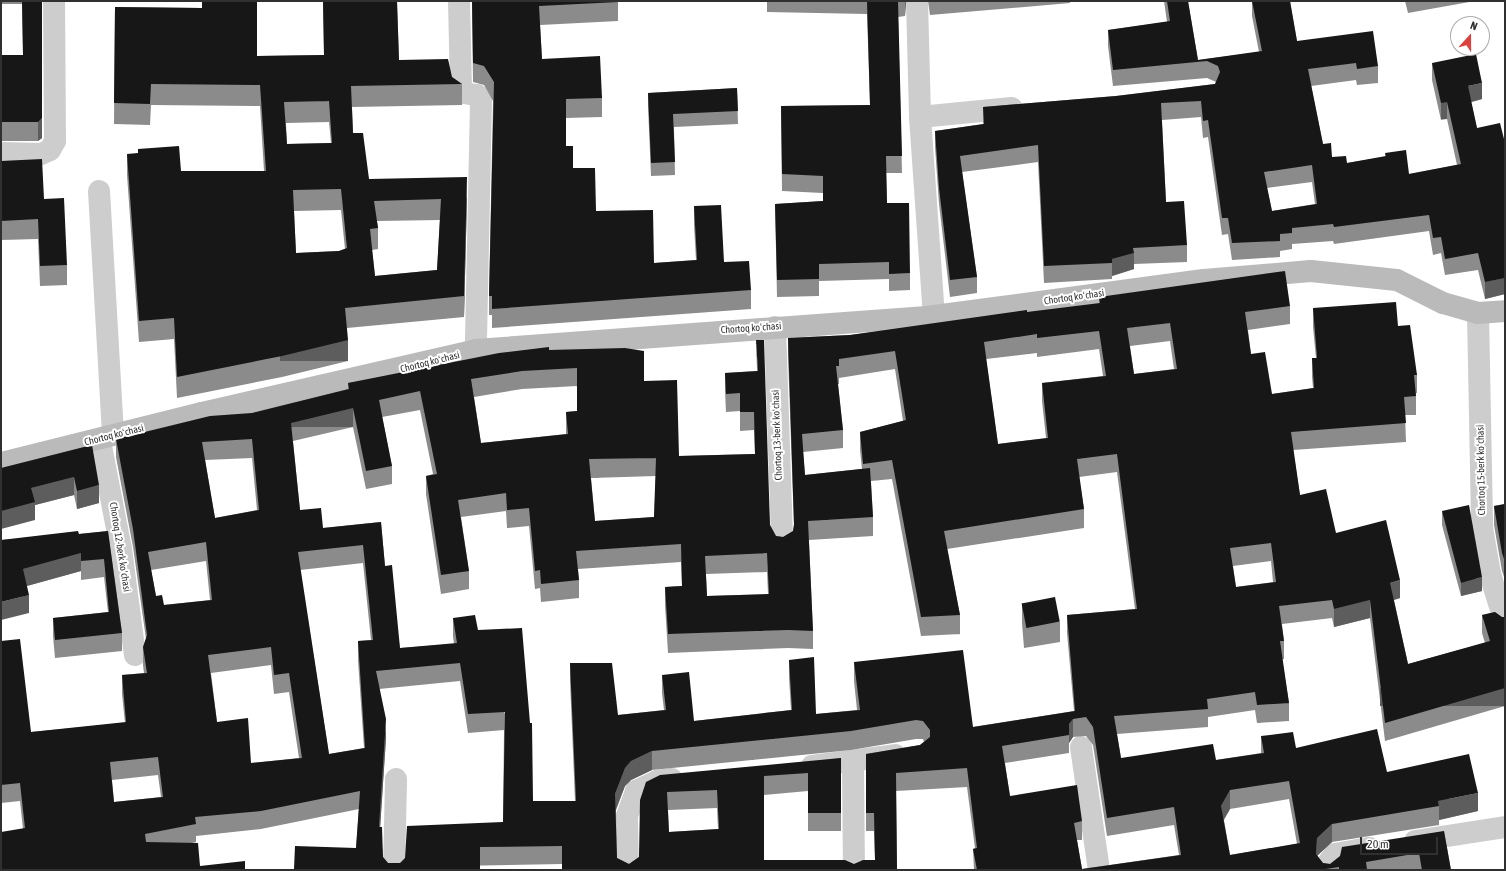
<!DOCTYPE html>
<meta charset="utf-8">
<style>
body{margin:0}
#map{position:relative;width:1506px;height:871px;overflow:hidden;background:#fff;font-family:"Asap Condensed",sans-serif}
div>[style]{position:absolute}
.street>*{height:22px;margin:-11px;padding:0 11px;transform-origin:11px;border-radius:11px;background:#cdcdcd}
.secondary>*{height:22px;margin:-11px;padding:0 11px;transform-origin:11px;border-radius:11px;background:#bababa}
.wall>*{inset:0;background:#8b8b8b}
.shaded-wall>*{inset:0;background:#5d5d5d;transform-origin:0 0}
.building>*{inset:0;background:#171717;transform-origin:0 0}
span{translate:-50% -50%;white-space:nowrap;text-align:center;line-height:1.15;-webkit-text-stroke:4px #fff;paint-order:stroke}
.street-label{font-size:10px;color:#303030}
.frame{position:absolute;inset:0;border:2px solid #303030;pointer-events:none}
.north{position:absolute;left:1450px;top:16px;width:40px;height:40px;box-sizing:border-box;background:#fff;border:1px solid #acacac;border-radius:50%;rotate:21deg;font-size:11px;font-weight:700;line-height:16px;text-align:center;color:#303030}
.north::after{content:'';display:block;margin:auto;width:14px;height:18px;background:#db413e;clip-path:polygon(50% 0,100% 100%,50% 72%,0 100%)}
.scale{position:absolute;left:1360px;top:837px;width:78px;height:18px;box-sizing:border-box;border:2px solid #303030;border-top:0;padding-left:5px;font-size:12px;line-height:14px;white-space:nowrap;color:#303030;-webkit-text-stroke:3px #fff;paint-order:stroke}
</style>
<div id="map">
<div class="street">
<i style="left:459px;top:1px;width:89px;rotate:88.7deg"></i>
<i style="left:461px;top:90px;width:4px;rotate:45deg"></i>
<i style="left:464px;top:93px;width:13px;rotate:9deg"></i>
<i style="left:477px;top:95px;width:7px;rotate:56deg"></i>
<i style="left:481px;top:101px;width:249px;rotate:91.2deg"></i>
<i style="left:917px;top:1px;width:116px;rotate:88.5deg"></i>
<i style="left:920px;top:117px;width:199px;rotate:86deg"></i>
<i style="left:920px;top:117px;width:92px;rotate:-5.6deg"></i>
<i style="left:1px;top:153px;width:40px;rotate:1.4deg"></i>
<i style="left:41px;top:154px;width:10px;rotate:-24deg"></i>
<i style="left:50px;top:150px;width:10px;rotate:-61deg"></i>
<i style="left:55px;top:141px;width:140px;rotate:-90.4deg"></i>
<i style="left:99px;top:191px;width:244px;rotate:86.7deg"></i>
<i style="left:1478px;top:313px;width:215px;rotate:88.9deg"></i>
<i style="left:1482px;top:528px;width:47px;rotate:80.1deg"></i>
<i style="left:1490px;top:574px;width:51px;rotate:73deg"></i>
<i style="left:775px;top:327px;width:216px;rotate:88.1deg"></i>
<i style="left:100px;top:441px;width:110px;rotate:79deg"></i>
<i style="left:121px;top:549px;width:107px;rotate:82.5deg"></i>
<i style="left:1081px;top:747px;width:124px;rotate:81.7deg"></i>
<i style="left:853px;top:762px;width:108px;rotate:89.5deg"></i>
<i style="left:812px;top:766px;width:84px;rotate:-7.5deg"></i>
<i style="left:1415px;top:841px;width:91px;rotate:-8.8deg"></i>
<i style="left:394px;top:870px;width:91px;rotate:-88.7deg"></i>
<i style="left:628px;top:870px;width:54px;rotate:-91.1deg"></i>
<i style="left:627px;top:816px;width:27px;rotate:-70deg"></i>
<i style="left:636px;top:791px;width:23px;rotate:-25deg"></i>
<i style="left:657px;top:781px;width:15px;rotate:-8deg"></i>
<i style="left:1328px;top:870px;width:6px;rotate:-99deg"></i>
<i style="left:1327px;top:864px;width:13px;rotate:-51deg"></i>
<i style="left:1335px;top:854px;width:35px;rotate:-10deg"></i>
</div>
<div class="secondary">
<i style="left:1px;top:463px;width:207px;rotate:-14deg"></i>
<i style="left:202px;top:413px;width:281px;rotate:-12.9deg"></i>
<i style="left:476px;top:350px;width:459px;rotate:-4.2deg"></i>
<i style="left:934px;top:316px;width:272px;rotate:-7.6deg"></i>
<i style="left:1204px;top:280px;width:107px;rotate:-4.8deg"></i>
<i style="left:1311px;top:271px;width:86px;rotate:6deg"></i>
<i style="left:1397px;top:280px;width:51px;rotate:26.6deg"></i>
<i style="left:1443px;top:303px;width:36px;rotate:16deg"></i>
<i style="left:1478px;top:313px;width:27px;rotate:-4deg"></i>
</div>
<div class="wall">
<i style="clip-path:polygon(1px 1px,42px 1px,42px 138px,38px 141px,1px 141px,1px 55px,23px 55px,22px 4px,1px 4px)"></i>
<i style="clip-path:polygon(evenodd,202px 1px,257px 1px,257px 56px,324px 55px,323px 1px,397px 1px,399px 60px,452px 77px,462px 84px,462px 105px,352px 107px,353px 133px,369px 179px,467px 198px,464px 317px,347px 328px,348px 361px,282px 377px,177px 398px,174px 339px,139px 342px,127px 175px,127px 154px,181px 171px,264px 171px,260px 106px,151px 105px,150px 125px,114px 124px,115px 7px,202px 8px,202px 1px,329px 122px,331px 143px,287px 144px,286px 123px,329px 122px,202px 1px,341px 210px,345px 249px,339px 251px,296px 253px,294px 211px,341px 210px,202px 1px,440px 220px,437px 270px,375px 276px,372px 250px,378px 249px,378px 228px,377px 221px,440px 220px)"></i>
<i style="clip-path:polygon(472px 1px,618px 1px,618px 21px,540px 25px,542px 59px,602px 98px,602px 117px,566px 118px,566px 146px,573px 168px,596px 211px,654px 263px,696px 260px,694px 225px,694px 206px,724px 262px,751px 290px,751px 309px,492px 328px,492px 315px,489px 315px,489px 296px,493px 101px,484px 85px,473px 82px)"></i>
<i style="clip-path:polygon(767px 1px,906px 1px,905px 16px,898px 17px,902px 173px,886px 173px,887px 203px,910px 273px,910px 290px,889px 291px,889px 279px,819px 281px,819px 296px,777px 297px,775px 204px,823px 201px,823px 193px,782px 191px,781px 106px,870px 105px,867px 14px,767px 12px)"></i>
<i style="clip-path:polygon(928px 1px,1070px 1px,1070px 3px,930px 15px)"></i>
<i style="clip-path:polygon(evenodd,1164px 1px,1188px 1px,1198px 60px,1259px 52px,1252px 16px,1252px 1px,1290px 1px,1297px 41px,1378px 66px,1378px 83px,1357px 85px,1356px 80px,1311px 86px,1323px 144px,1332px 157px,1347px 163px,1385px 157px,1385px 153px,1409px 174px,1457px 165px,1447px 119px,1441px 120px,1432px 80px,1432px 63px,1482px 99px,1471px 102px,1477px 128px,1505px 143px,1505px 294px,1485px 299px,1478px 270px,1445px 275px,1441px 253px,1433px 255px,1429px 231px,1334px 244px,1333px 241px,1292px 244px,1292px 249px,1280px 251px,1280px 257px,1232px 260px,1228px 234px,1222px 235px,1208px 137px,1203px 138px,1201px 117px,1162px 120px,1166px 202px,1187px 245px,1187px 262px,1134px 264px,1134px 269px,1112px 276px,1112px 279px,1044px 283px,1038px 162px,962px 172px,977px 277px,977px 293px,950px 297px,939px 204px,935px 147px,935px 131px,983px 124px,983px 107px,1116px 96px,1215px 84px,1216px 82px,1207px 78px,1113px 86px,1108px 46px,1108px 30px,1167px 22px,1164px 1px,1312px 182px,1315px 204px,1272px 211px,1267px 188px,1312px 182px)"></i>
<i style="clip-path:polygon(1405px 1px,1475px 1px,1408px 13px)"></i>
<i style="clip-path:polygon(737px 88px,738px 124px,674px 127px,675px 175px,651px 176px,648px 106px,648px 93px)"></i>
<i style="clip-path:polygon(1px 161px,44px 199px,67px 265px,67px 285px,40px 286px,38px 239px,1px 240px)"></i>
<i style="clip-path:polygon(evenodd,1099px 297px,1290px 306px,1290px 324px,1248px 330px,1251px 354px,1272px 394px,1313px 388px,1312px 377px,1312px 358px,1316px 358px,1313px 327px,1313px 308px,1398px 326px,1417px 375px,1417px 393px,1416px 393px,1416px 415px,1405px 415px,1406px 442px,1293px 450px,1300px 495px,1336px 533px,1400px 598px,1394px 600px,1408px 664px,1485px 643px,1482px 633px,1482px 615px,1495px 612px,1505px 706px,1385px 741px,1370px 618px,1334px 627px,1332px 618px,1282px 624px,1284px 641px,1284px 659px,1282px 659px,1289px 703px,1289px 721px,1257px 723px,1255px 710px,1208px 717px,1208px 727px,1117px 734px,1121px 758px,1216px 760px,1261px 753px,1261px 736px,1296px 748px,1387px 772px,1478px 811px,1439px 820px,1439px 825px,1332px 842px,1317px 856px,1323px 863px,1330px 864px,1444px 831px,1451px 870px,974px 870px,973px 849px,975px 848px,967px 787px,896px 791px,897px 870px,562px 864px,294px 869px,356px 848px,359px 809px,261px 829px,196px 836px,196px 842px,192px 843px,200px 866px,245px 870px,1px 870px,23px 829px,20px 801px,1px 803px,1px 641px,31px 732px,125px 723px,122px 694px,122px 675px,144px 673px,143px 665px,143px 647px,146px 639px,133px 547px,116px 457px,116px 439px,252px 413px,348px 389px,348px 383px,549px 350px,644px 381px,679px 456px,755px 454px,754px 430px,740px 431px,740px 411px,726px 412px,725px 391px,725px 373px,757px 371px,756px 340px,770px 525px,776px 536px,783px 537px,793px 531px,794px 526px,788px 357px,788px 338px,850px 335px,1099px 304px,1099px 297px,1170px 341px,1174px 369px,1134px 374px,1130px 346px,1170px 341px,1099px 297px,1099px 349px,1103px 376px,1042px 383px,1042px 401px,1046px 438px,998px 444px,986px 359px,1037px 353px,1037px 357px,1099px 349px,1099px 297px,895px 369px,903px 421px,860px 432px,860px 450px,862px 469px,805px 475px,803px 452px,843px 448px,843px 430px,838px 384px,839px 384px,839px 378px,895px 369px,1099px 297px,577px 386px,577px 411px,566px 412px,566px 434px,481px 443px,474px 397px,522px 389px,577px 386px,1099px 297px,420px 410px,433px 474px,426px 476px,426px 494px,441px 594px,469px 589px,469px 571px,461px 517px,506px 511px,507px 528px,529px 526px,535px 589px,540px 588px,541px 602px,579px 598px,579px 580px,578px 569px,681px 562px,682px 586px,665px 587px,665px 605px,668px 653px,788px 648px,813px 649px,813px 631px,809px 540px,873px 536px,873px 517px,871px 481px,892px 479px,921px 636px,960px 634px,960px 615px,947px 549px,1084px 528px,1084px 509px,1079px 477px,1117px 472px,1135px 609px,1067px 615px,1067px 633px,1074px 711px,973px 727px,854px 662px,854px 681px,857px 710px,816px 714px,789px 660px,789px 678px,791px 710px,694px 721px,662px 675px,662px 693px,664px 710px,618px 715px,570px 663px,570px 681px,575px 801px,533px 801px,478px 630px,453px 618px,453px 636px,454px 644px,400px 648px,385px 566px,381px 522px,323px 528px,300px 510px,293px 441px,353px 427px,366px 489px,392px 484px,392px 466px,382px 417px,420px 410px,1099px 297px,252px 458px,257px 510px,215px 518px,205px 460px,252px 458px,1099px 297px,656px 476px,654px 517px,595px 521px,591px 478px,656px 476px,1099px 297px,206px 561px,210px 600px,164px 605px,156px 596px,151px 570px,206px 561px,1099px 297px,1271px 561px,1273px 582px,1236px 587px,1233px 566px,1271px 561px,1099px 297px,363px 563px,371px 640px,358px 641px,358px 660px,364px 748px,329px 754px,300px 570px,363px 563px,1099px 297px,767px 572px,768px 594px,707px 596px,706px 574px,767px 572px,1099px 297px,271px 665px,274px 694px,289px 692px,299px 758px,251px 763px,217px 722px,211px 673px,271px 665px,1099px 297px,460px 681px,468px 733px,504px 730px,503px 822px,400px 863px,388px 863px,383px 857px,380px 827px,386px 738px,379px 689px,460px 681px,1099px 297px,1086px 736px,1093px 745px,1107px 836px,1174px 825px,1179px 855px,1082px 869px,1077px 840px,1082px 840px,1082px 821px,1010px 796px,1005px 763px,1069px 753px,1069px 743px,1073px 737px,1086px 736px,1099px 297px,916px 739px,923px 739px,924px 742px,920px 745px,866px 754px,866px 831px,874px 831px,875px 860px,854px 864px,764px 860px,764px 795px,808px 791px,808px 831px,841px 831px,841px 758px,646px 782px,639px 857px,629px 864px,617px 858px,616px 810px,625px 786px,631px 780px,652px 770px,851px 750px,916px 739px,1099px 297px,158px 775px,161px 797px,114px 802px,112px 780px,158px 775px,1099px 297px,1289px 799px,1297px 844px,1230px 855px,1224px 820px,1230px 809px,1289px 799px,1099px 297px,717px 808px,718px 829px,669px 832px,668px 810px,717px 808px)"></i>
<i style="clip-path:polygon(92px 445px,99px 503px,77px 509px,74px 495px,35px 505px,35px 520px,8px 467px)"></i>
<i style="clip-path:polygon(1505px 504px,1505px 580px,1502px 571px,1494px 525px,1494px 506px)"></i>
<i style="clip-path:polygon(1442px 511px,1482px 591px,1461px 596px,1442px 525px)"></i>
<i style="clip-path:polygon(108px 531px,122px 633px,122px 651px,55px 658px,53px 636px,53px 618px,108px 612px,104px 577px,81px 580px,81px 571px,27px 586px,29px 613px,1px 540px,79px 534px)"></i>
<i style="clip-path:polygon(1022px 603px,1060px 622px,1060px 642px,1024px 648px,1022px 623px)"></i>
</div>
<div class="shaded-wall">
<i style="clip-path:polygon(905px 1px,906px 1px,905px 16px)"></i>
<i style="clip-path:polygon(1482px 83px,1482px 99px,1468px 103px,1468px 86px)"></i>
<i style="left:1447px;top:102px;width:17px;height:6px;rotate:90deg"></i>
<i style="clip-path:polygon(42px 118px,42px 138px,38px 141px,38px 122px)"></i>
<i style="clip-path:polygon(467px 177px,467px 198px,464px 317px,464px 296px)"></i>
<i style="clip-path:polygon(1134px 253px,1134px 269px,1112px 276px,1112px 259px)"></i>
<i style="clip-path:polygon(1505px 278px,1505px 294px,1485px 299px,1485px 282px)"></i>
<i style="left:348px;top:340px;width:21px;height:68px;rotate:90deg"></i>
<i style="left:353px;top:408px;width:19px;height:64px;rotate:90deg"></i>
<i style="clip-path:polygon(74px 477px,74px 495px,35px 505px,35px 520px,1px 529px,1px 511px,31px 488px)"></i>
<i style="clip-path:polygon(99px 485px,99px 503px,77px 509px,77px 491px)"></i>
<i style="clip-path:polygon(81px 553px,81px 571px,23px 587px,23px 569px)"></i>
<i style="clip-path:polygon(1482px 577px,1482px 591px,1461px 596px,1461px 583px)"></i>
<i style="clip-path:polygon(1400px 580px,1400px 598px,1390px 601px,1390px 583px)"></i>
<i style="clip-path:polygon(29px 595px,29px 613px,1px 620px,1px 602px)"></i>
<i style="clip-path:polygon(1370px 600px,1370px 618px,1334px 627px,1334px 609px)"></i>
<i style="left:1505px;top:688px;width:18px;height:125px;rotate:90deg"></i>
<i style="clip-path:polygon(386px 719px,386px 738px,379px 846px,379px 827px)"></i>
<i style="clip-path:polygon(1073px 719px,1073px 737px,1069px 743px,1069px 724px)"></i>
<i style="clip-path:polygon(652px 751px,652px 770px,631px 780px,625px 786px,615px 812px,615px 794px,625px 768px,631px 761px)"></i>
<i style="clip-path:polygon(1230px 790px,1230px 809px,1221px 824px,1221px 806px)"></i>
<i style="clip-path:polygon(1478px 793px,1478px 811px,1439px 820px,1439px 806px,1438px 801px)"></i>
<i style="clip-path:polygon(1332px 824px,1332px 842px,1317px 856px,1316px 854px,1317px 838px)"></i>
</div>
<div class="building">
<i style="clip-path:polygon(22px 1px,42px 1px,42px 118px,38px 122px,1px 122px,1px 55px,23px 55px)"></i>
<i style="clip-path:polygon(evenodd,202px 1px,257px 1px,257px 56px,324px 55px,323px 1px,397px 1px,399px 60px,448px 59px,452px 77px,462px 84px,351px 86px,353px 133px,363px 133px,369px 179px,467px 177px,464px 296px,345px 308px,348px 340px,282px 356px,177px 377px,174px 318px,139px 321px,127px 154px,138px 153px,138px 149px,179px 146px,181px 171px,266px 171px,260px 85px,151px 84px,150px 104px,114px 103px,115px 7px,202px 8px,202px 1px,329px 101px,332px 143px,287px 144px,284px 102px,329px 101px,202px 1px,341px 189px,347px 248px,339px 251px,296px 253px,293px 190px,341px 189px,202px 1px,441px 199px,437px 270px,375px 276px,370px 229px,378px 228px,374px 201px,441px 199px)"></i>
<i style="clip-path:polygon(472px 1px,618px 1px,618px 2px,539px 6px,542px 59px,600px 56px,602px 98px,566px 99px,566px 146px,573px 146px,573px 168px,595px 168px,596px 211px,653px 210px,654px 263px,697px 260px,694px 206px,721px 205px,724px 262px,749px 261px,751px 290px,492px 309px,492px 296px,489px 296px,494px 82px,484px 66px,473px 63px)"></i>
<i style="clip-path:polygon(867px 1px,898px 1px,902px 156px,886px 156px,887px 203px,909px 203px,910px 273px,889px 274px,889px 262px,819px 264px,819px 279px,777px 280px,775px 204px,823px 201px,823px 176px,782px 174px,781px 106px,870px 105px)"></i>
<i style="clip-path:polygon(evenodd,1167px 1px,1188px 1px,1198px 60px,1262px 51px,1252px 1px,1290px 1px,1297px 41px,1373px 31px,1378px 66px,1357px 69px,1356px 63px,1308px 69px,1323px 144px,1331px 143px,1332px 157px,1346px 156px,1347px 163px,1386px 156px,1385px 153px,1406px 150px,1409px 174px,1461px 164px,1447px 102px,1441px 103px,1432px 63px,1476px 54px,1482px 83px,1468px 86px,1477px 128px,1500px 123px,1505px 143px,1505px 278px,1485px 282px,1478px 253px,1445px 259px,1441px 237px,1433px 238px,1429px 215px,1334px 227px,1333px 224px,1292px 228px,1292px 233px,1280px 234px,1280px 241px,1232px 243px,1228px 218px,1222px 218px,1208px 120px,1203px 121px,1201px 101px,1161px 103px,1166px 202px,1184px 201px,1187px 245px,1133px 248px,1134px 253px,1112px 259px,1112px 263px,1044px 266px,1038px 145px,960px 156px,977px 277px,950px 280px,939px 188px,935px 131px,984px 124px,983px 107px,1116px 96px,1215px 84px,1220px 72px,1218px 66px,1207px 61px,1113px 70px,1108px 30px,1170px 21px,1167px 1px,1312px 165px,1317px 204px,1272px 211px,1264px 172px,1312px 165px)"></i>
<i style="clip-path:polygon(737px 88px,738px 111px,673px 114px,675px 162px,651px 163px,648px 93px)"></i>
<i style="clip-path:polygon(42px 159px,44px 199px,64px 198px,67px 265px,40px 266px,38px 219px,1px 221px,1px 161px)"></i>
<i style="clip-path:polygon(evenodd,1285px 271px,1290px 306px,1245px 312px,1251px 354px,1265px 352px,1272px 394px,1314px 388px,1312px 358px,1317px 358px,1313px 308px,1396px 302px,1398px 326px,1410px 325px,1417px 375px,1414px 375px,1416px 396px,1404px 397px,1406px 423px,1291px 432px,1300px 495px,1326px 489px,1336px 533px,1386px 520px,1400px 580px,1390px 583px,1408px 664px,1490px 641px,1482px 615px,1495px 612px,1502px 617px,1505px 617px,1505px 688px,1385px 723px,1370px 600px,1334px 609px,1332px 600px,1279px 606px,1284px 641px,1280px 641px,1289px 703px,1257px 705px,1255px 692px,1207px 699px,1208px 709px,1114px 716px,1121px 758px,1213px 744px,1216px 760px,1264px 753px,1261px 736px,1293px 732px,1296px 748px,1377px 729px,1387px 772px,1469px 754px,1478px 793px,1438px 801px,1439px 806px,1332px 824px,1317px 838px,1316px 854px,1323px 863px,1330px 864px,1340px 856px,1342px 847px,1444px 831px,1451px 870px,1422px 870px,1419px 853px,1366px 862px,1367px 870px,1339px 870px,1339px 867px,1319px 870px,977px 870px,973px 849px,977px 848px,967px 768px,896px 773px,897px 870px,562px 870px,562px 846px,480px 847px,480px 870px,289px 870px,294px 869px,295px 846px,356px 848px,360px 791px,261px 811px,195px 817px,196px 824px,145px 834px,146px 842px,198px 843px,200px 866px,245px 861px,245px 870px,1px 870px,1px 832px,25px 828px,20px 783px,1px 785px,1px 641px,20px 639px,31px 732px,126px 722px,122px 675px,147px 673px,143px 647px,147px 635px,133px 529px,116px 439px,210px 416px,252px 413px,349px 389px,348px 383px,499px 353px,549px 347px,549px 350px,625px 348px,644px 351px,644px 381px,677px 380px,679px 456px,755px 454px,754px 412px,740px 412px,740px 393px,726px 394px,725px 373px,758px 371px,756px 340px,764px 340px,770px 525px,776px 536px,783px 537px,793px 531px,794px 524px,788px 338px,850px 335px,1027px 310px,1027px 312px,1100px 303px,1099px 297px,1285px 271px,1170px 323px,1177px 369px,1134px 374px,1127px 328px,1170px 323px,1285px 271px,1099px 331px,1106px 376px,1042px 383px,1048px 438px,998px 444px,984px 342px,1037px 334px,1037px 338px,1099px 331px,1285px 271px,895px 351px,906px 420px,860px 432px,863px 464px,892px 460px,921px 617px,960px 615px,944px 531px,1084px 509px,1077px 459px,1117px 454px,1137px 609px,1067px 615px,1075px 711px,973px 727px,963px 650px,854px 662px,860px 710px,816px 714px,814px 657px,789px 660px,792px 710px,694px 721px,689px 672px,662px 675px,666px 710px,618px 715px,612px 663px,570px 663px,576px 801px,533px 801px,532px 723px,530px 723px,522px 628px,478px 630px,475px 615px,453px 618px,457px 643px,400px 648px,392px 565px,385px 566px,381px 522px,323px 528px,321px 508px,300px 510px,291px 423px,353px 408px,366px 471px,392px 466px,379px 400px,420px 391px,437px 474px,426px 476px,441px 575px,469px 571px,458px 500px,506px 493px,507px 510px,529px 508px,535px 571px,540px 570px,541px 584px,579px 580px,576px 551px,681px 544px,682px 586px,665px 587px,668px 634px,788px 630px,813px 631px,808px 521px,873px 517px,870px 468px,805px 475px,802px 434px,843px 430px,836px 366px,839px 366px,839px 359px,895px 351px,1285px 271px,577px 368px,577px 411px,566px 412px,568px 434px,481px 443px,471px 379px,522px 371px,577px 368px,1285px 271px,252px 439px,259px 510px,215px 518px,202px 442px,252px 439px,1285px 271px,656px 458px,654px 517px,595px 521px,589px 459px,656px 458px,1285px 271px,206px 542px,212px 600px,164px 605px,162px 595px,156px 596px,148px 552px,206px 542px,1285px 271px,1271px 543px,1276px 582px,1236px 587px,1230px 548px,1271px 543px,1285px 271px,363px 545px,373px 640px,358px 641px,365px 748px,329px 754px,298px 552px,363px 545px,1285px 271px,767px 553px,769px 594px,707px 596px,705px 556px,767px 553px,1285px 271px,271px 647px,274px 675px,289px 673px,302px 758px,251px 763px,248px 718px,217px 722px,208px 655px,271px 647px,1285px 271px,460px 663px,468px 714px,505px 712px,503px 822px,407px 826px,405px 858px,400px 863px,388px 863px,383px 857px,382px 827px,379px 827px,386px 719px,376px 671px,460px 663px,1285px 271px,1086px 717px,1093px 727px,1107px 818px,1174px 807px,1181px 855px,1082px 869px,1074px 823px,1082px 821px,1077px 785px,1010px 796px,1002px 746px,1069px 735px,1069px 724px,1073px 719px,1086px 717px,1285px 271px,916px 720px,923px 721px,930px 730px,930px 737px,920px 745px,866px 754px,866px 813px,874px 813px,875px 860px,863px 860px,854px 864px,845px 860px,764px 860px,764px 776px,808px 773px,808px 813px,841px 813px,841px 758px,660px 775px,646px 782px,640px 800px,639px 857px,629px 864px,617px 858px,615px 794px,625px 768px,631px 761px,652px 751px,851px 731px,916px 720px,1285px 271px,158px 757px,163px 797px,114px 802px,110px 762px,158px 757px,1285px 271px,1289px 781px,1300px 843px,1230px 855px,1221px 806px,1230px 790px,1289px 781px,1285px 271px,717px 790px,719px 829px,669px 832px,667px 792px,717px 790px)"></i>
<i style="clip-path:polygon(92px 445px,99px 485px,77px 491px,74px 477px,31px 488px,35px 502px,1px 511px,1px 468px)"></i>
<i style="clip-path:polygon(1505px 504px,1505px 562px,1502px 553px,1494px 506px)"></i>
<i style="clip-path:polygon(1469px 505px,1482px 577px,1461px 583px,1442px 511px)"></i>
<i style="clip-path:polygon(78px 531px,79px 534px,108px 531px,122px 633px,55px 640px,53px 618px,109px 612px,104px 559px,81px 561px,81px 553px,23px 569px,29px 595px,1px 602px,1px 540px)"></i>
<i style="left:1055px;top:597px;width:25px;height:34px;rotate:79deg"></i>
</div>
<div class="street-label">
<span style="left:1074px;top:297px;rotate:-8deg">Chortoq koʻchasi</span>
<span style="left:751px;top:328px;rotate:-4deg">Chortoq koʻchasi</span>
<span style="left:430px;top:362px;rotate:-14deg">Chortoq koʻchasi</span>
<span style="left:114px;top:435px;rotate:-14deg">Chortoq koʻchasi</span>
<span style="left:777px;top:435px;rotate:-92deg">Chortoq 13-berk koʻchasi</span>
<span style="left:1481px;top:470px;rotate:-91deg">Chortoq 15-berk koʻchasi</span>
<span style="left:120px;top:547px;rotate:81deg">Chortoq 12-berk koʻchasi</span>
</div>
<div class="frame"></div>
<div class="north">N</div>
<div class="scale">20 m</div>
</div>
